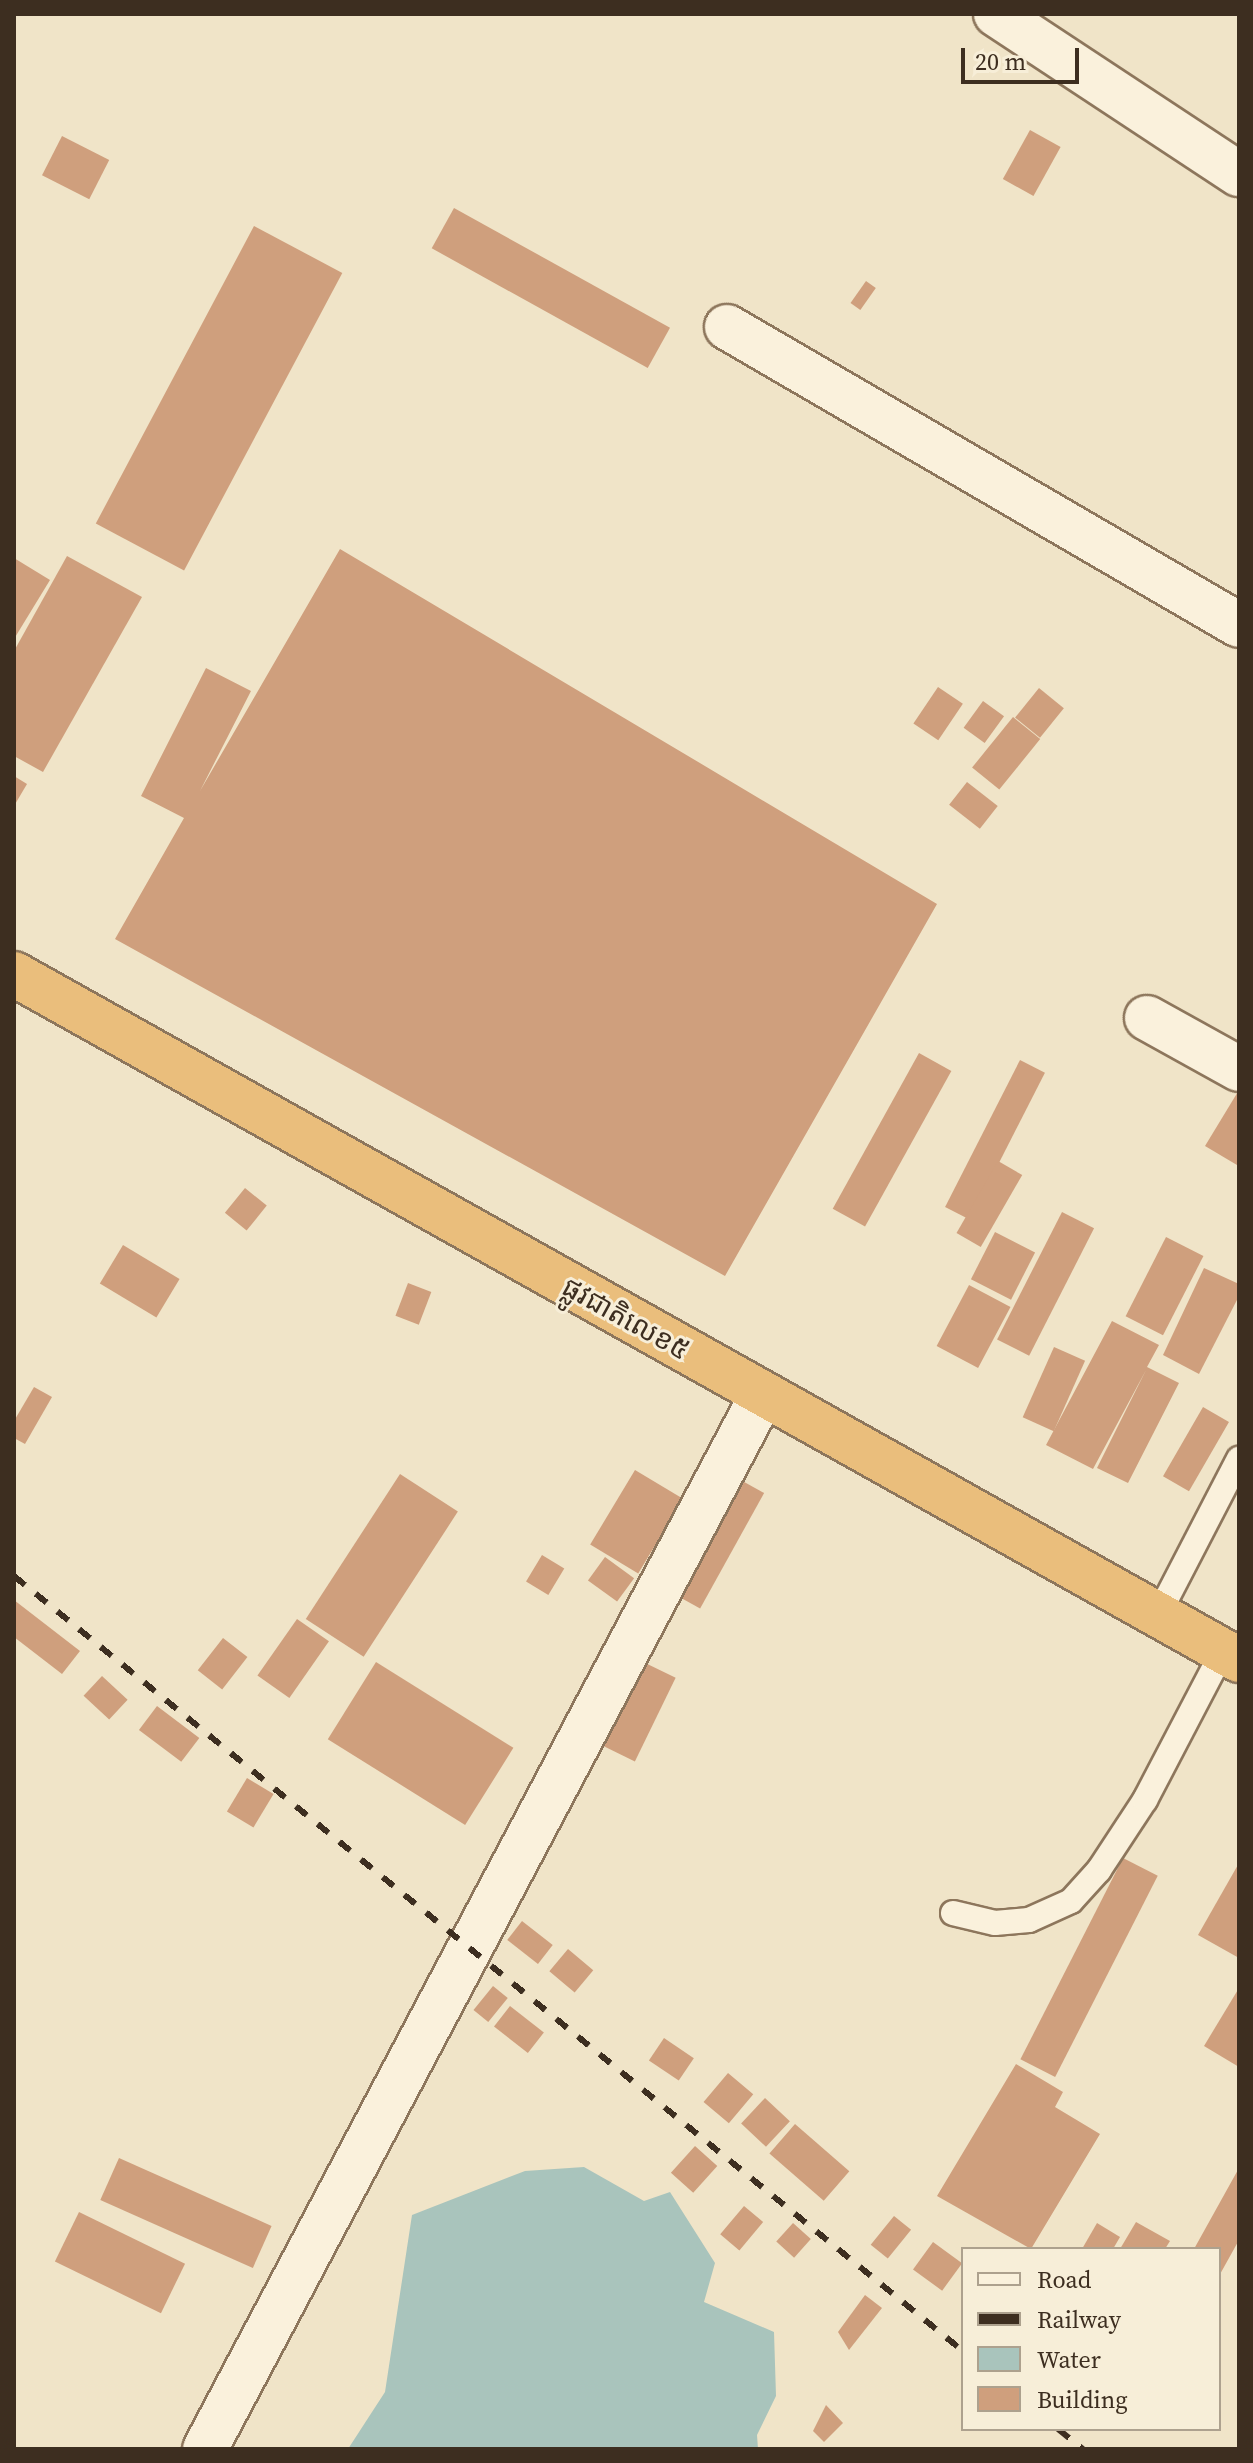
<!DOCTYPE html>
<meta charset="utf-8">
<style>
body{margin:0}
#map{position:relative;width:1253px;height:2463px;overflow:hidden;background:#f0e4c8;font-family:"Source Serif 4","Noto Sans Khmer",serif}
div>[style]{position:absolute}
.water>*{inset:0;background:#a9c4bc}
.building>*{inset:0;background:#cf9f7d;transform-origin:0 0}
.roads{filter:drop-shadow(2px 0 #8d765c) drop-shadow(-2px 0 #8d765c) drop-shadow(0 2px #8d765c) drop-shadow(0 -2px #8d765c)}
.service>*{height:24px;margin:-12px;padding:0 12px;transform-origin:12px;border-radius:12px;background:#faf1dc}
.minor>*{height:44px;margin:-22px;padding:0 22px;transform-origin:22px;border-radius:22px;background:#faf1dc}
.trunk>*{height:44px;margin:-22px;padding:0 22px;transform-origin:22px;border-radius:22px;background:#eabe7c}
.rail>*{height:6px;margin-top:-3px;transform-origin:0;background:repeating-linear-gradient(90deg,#3d2e20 0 14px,transparent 0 28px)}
span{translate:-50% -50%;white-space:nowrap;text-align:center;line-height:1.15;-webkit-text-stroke:6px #f7eed8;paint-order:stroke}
.street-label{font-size:28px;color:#3d2e20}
.frame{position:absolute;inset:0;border:16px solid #3d2e20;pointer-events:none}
.legend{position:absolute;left:961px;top:2247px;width:260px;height:184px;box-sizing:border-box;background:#f7eed8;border:2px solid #ada18e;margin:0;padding:10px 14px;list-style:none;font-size:24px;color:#3d2e20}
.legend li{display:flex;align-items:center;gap:16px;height:40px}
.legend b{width:40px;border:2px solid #ada18e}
.scale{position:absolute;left:961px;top:48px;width:118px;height:36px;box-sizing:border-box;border:4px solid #3d2e20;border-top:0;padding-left:10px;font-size:24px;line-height:28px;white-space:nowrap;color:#3d2e20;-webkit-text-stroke:6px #f7eed8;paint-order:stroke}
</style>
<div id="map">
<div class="water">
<i style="clip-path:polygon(584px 2167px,644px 2201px,670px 2192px,715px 2263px,704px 2302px,774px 2332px,776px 2396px,757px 2435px,758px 2449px,348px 2449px,385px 2392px,412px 2215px,525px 2171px)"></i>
</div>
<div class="building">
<i style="left:1030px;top:130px;width:35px;height:56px;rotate:29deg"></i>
<i style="left:62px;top:136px;width:53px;height:44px;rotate:27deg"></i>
<i style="left:454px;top:208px;width:247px;height:46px;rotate:29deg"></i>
<i style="left:254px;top:226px;width:100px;height:337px;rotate:28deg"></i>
<i style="left:866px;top:281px;width:12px;height:27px;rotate:35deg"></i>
<i style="clip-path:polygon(340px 549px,937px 904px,725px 1276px,115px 939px,184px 818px,141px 796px,206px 668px,251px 691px,200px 791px)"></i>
<i style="clip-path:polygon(67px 556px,142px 597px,43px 772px,14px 756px,14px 651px)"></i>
<i style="clip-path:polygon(14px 558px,50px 580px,14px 639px)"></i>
<i style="left:938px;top:687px;width:30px;height:44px;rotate:34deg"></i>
<i style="left:1039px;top:688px;width:32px;height:38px;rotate:39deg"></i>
<i style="left:983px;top:701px;width:26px;height:33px;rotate:36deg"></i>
<i style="left:1013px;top:717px;width:35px;height:65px;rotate:39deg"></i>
<i style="clip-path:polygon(14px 776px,27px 784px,14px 806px)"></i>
<i style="left:967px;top:782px;width:39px;height:29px;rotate:38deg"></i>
<i style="left:919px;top:1053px;width:37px;height:178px;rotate:29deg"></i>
<i style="left:1020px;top:1060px;width:28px;height:165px;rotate:27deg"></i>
<i style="clip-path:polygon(1239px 1090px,1239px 1161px,1237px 1165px,1205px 1146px)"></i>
<i style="left:998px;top:1161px;width:28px;height:83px;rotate:30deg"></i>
<i style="left:245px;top:1188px;width:28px;height:32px;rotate:39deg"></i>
<i style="left:1062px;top:1212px;width:36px;height:143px;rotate:27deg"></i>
<i style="left:995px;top:1232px;width:45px;height:53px;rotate:27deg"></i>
<i style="left:1166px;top:1237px;width:42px;height:89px;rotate:27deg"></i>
<i style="left:123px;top:1245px;width:66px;height:45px;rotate:31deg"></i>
<i style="clip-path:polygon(1204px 1268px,1239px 1284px,1239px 1296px,1199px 1374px,1163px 1355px)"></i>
<i style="left:408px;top:1283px;width:25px;height:35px;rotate:21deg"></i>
<i style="left:969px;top:1285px;width:47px;height:69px;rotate:28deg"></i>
<i style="clip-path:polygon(1112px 1321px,1159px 1345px,1147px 1367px,1179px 1383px,1128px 1483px,1097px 1468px,1146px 1370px,1093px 1469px,1046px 1445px)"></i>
<i style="left:1054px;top:1347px;width:34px;height:77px;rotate:24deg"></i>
<i style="clip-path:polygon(34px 1387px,52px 1397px,25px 1444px,14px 1438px,14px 1421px)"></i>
<i style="left:1203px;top:1407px;width:30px;height:80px;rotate:30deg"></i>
<i style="left:635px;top:1470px;width:56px;height:87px;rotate:31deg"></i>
<i style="left:400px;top:1474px;width:69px;height:173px;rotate:33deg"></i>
<i style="left:737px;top:1478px;width:31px;height:132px;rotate:29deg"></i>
<i style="left:542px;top:1555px;width:26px;height:31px;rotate:31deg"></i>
<i style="left:605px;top:1557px;width:36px;height:29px;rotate:36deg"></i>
<i style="clip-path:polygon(14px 1600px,80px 1651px,62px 1674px,14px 1637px)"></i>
<i style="left:297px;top:1619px;width:39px;height:69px;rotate:35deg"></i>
<i style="left:223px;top:1638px;width:31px;height:41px;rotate:38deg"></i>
<i style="left:637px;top:1659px;width:43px;height:93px;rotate:26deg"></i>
<i style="left:376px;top:1662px;width:162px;height:91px;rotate:32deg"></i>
<i style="left:102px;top:1676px;width:35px;height:27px;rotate:43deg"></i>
<i style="left:157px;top:1706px;width:53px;height:30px;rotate:37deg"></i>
<i style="left:247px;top:1778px;width:31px;height:39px;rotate:31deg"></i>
<i style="left:1123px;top:1858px;width:39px;height:226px;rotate:27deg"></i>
<i style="clip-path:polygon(1239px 1863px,1239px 1958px,1198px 1935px)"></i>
<i style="left:522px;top:1921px;width:39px;height:24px;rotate:38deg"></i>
<i style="left:568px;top:1949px;width:33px;height:29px;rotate:40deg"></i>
<i style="left:493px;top:1986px;width:19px;height:31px;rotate:39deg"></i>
<i style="clip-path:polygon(1239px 1988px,1239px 2067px,1204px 2046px)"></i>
<i style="left:510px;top:2006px;width:43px;height:26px;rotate:38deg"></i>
<i style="left:664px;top:2038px;width:36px;height:27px;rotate:34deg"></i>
<i style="clip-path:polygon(1016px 2064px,1063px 2092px,1055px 2107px,1100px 2134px,1031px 2249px,937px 2196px)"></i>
<i style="left:728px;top:2073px;width:33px;height:38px;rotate:40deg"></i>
<i style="left:765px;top:2098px;width:34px;height:35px;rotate:43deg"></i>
<i style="left:795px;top:2124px;width:72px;height:39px;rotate:41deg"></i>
<i style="left:695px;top:2146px;width:30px;height:36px;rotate:42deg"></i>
<i style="left:119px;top:2158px;width:167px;height:46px;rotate:24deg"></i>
<i style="clip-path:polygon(1239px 2168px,1239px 2240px,1219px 2276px,1219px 2249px,1194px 2249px)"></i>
<i style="left:744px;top:2206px;width:25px;height:37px;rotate:40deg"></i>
<i style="left:79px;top:2212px;width:118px;height:55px;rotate:26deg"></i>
<i style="left:894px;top:2216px;width:22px;height:37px;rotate:39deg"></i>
<i style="clip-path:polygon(1136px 2222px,1170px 2241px,1165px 2249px,1120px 2249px)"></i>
<i style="left:793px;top:2223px;width:24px;height:25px;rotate:42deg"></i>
<i style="clip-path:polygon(1097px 2223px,1120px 2237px,1113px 2249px,1082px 2249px)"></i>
<i style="left:933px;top:2242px;width:36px;height:34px;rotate:36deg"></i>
<i style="clip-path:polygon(865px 2295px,882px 2308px,849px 2350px,838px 2332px)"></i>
<i style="clip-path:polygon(826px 2405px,843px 2423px,824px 2442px,813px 2431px)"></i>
</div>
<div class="roads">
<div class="service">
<i style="left:1158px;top:1615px;width:176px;rotate:-62.6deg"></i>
<i style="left:953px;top:1913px;width:43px;rotate:13.4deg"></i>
<i style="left:995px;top:1923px;width:34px;rotate:-5deg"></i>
<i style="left:1029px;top:1920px;width:46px;rotate:-24.3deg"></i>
<i style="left:1071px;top:1901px;width:42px;rotate:-47.9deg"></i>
<i style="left:1099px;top:1870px;width:84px;rotate:-56.7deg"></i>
<i style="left:1145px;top:1800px;width:168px;rotate:-62.4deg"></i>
</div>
<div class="minor">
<i style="left:996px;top:14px;width:291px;rotate:33.4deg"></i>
<i style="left:727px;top:327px;width:592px;rotate:30.2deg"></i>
<i style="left:1147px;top:1018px;width:105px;rotate:29deg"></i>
<i style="left:205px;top:2449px;width:1193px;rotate:-62.13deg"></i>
</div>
<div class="trunk">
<i style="left:14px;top:974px;width:1404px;rotate:29.25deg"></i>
</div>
</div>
<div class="rail">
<i style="left:14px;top:1576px;width:1225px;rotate:39.24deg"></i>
<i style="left:1058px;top:2429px;width:32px;rotate:39deg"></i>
</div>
<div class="street-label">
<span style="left:626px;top:1318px;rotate:29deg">ផ្លូវជាតិលេខ៥</span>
</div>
<div class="frame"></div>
<ul class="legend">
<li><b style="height:10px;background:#faf1dc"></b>Road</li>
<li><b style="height:10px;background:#3d2e20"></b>Railway</li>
<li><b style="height:22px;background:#a9c4bc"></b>Water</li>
<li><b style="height:22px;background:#cf9f7d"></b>Building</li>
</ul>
<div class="scale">20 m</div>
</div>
